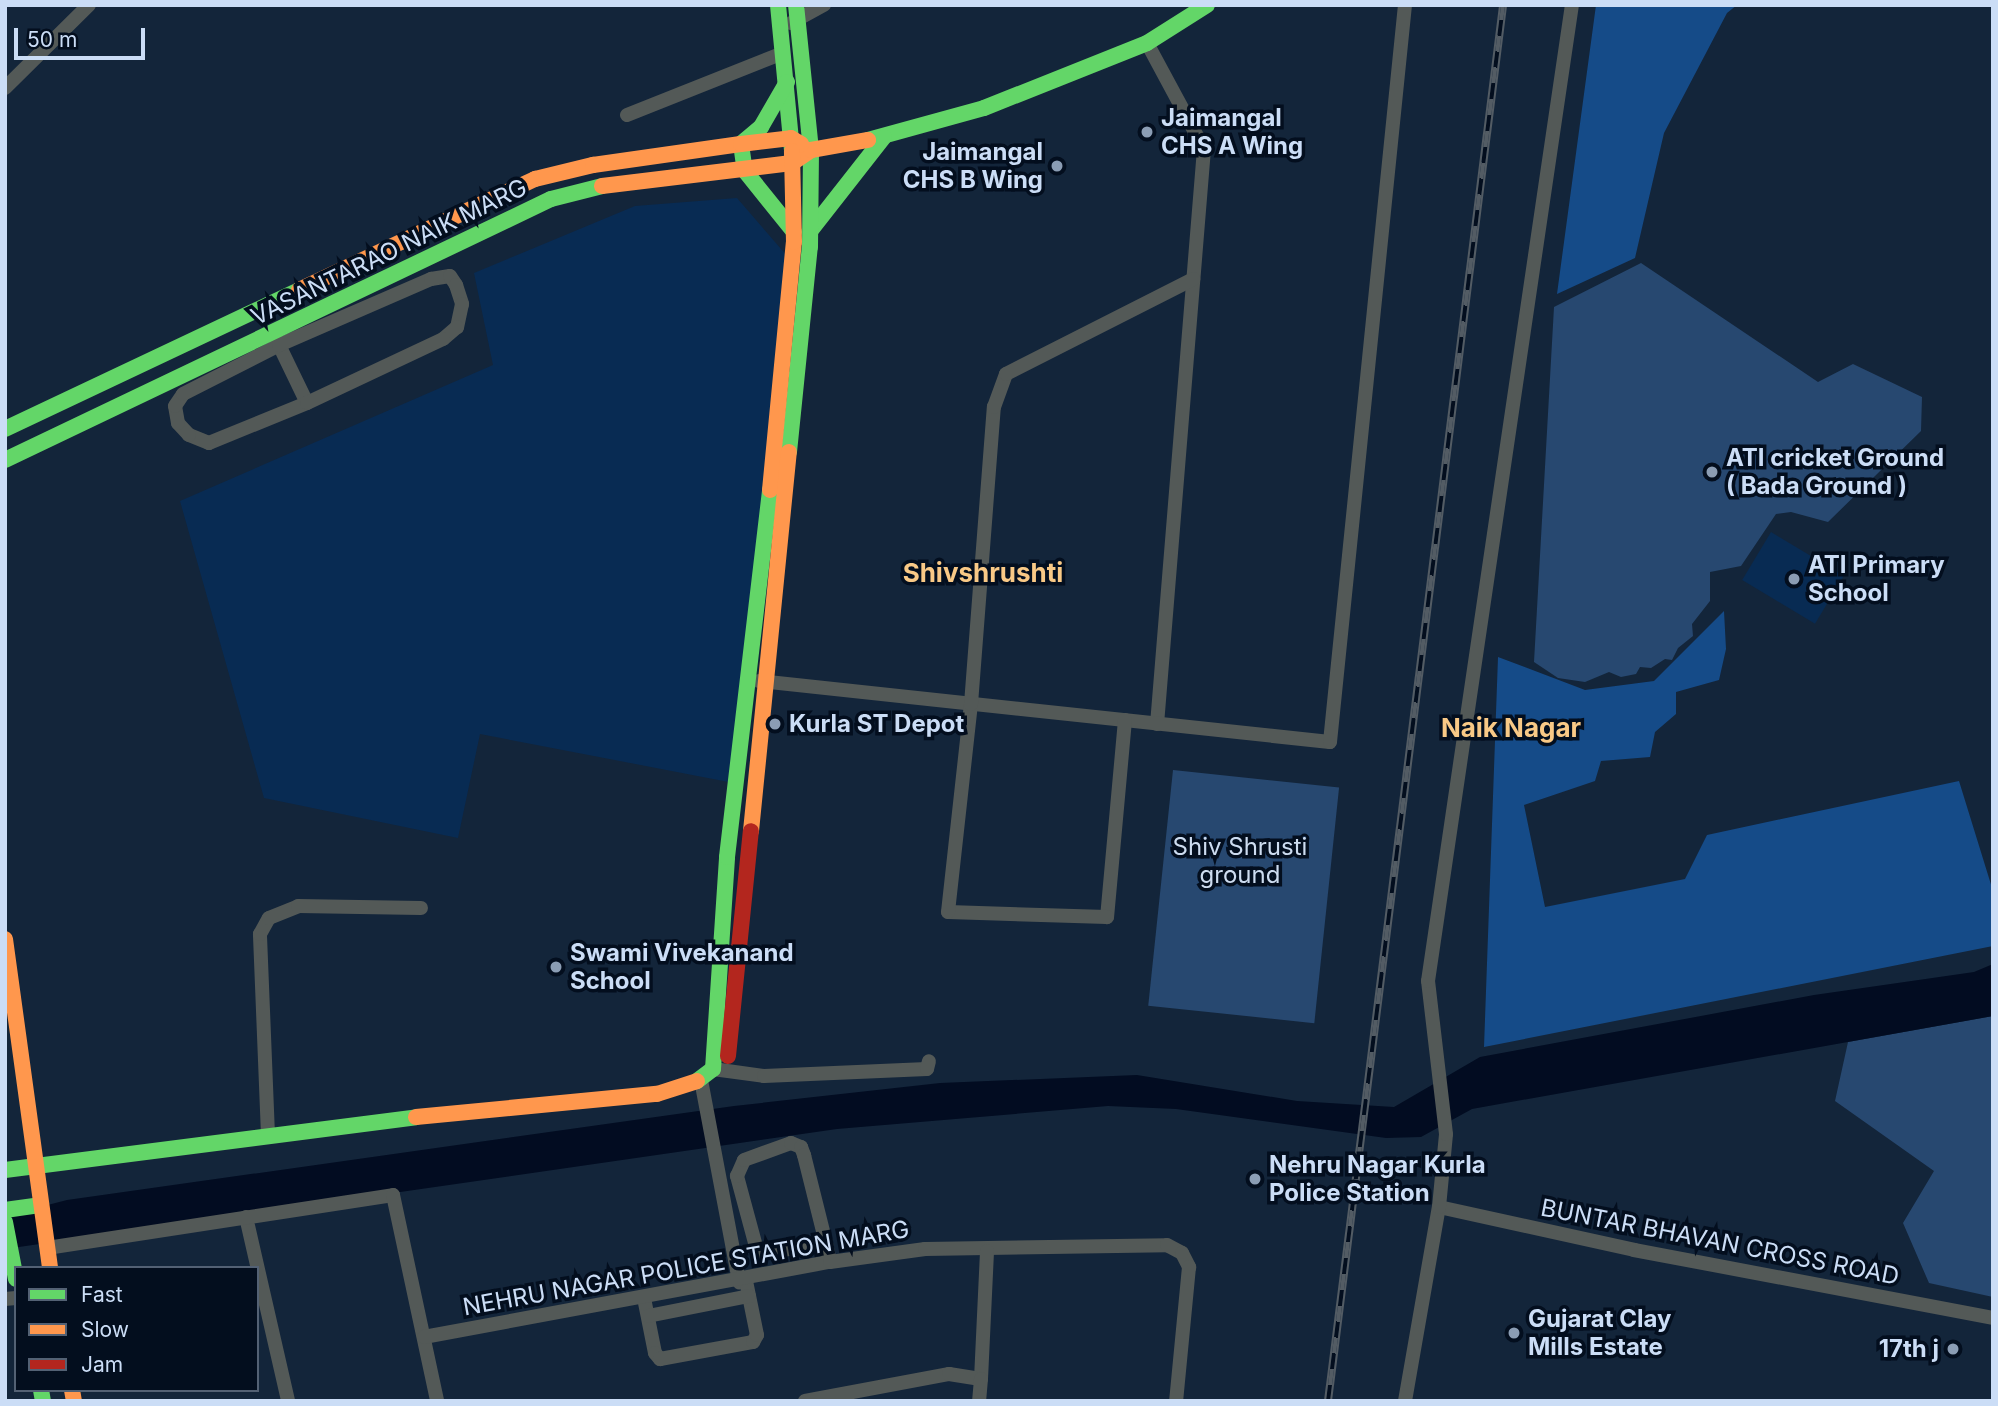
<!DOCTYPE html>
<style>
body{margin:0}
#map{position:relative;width:1998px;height:1406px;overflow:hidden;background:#13253a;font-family:Inter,sans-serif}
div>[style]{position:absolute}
.built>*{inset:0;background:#082b53;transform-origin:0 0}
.green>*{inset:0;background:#274870;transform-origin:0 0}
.forest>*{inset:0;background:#154b88}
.water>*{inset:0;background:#020c21}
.street>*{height:14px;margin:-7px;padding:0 7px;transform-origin:7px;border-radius:7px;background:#535957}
.fast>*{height:16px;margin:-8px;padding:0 8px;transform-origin:8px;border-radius:8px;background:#63d668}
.slow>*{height:16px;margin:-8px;padding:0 8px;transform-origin:8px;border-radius:8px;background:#ff974d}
.jam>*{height:16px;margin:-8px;padding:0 8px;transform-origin:8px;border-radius:8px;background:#b3261e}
.rail>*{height:8px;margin-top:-4px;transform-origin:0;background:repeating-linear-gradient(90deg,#030e1e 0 16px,#535c64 0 32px);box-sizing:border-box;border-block:2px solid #535c64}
.dots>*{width:19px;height:19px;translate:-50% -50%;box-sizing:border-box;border:4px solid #030e1e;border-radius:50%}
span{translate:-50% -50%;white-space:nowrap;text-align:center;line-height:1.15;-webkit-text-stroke:7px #030e1e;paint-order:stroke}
.poi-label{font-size:24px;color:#cbddf6;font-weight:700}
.left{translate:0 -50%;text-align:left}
.right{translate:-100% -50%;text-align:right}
.street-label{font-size:24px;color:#cbddf6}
.park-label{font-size:24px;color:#cddcf0}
.neighbourhood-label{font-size:26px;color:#f9c986;font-weight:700}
.frame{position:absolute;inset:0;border:7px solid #cbddf6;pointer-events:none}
.legend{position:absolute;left:14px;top:1266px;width:245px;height:126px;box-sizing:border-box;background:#030e1e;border:2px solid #536174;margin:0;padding:9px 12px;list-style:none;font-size:21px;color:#cbddf6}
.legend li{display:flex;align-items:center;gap:14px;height:35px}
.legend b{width:35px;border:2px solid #536174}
.scale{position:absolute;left:14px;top:28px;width:131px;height:32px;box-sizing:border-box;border:4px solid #cbddf6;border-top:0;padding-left:9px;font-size:21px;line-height:24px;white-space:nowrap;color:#cbddf6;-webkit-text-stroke:5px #030e1e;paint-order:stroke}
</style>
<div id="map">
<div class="built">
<i style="clip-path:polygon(737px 198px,788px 257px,739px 784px,480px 734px,458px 838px,264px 798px,180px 501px,493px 365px,474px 273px,635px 206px)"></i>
<i style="left:1771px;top:532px;width:85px;height:56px;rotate:31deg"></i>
</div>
<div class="green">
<i style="clip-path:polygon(1641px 263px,1818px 382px,1853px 364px,1922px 397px,1921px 431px,1828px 522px,1791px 512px,1776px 514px,1741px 566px,1710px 572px,1710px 601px,1692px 624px,1693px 636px,1678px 648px,1672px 660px,1665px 659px,1651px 668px,1640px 667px,1636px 674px,1621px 677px,1609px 672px,1585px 682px,1558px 678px,1534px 662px,1554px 307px)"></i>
<i style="left:1173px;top:770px;width:167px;height:237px;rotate:6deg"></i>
<i style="clip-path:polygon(1993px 1016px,1993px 1297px,1929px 1283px,1903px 1223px,1934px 1171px,1835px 1101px,1848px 1042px)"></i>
</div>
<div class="forest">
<i style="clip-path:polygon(1596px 5px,1737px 5px,1727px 13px,1664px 133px,1635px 258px,1557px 294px)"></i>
<i style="clip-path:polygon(1724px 611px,1726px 649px,1719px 680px,1676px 692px,1676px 714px,1655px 732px,1650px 757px,1601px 761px,1595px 781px,1524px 805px,1545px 907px,1685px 879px,1707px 835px,1959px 781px,1993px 891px,1993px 946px,1484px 1047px,1498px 657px,1585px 690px,1654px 681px)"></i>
</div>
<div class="water">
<i style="clip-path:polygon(1993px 964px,1993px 1016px,1472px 1109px,1421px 1137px,1386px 1138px,1176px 1109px,1108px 1106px,837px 1129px,5px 1249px,5px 1216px,67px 1200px,734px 1106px,940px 1083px,1137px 1075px,1297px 1101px,1394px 1107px,1480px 1057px,1814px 995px,1974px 972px)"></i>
</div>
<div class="street">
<i style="left:791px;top:23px;width:38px;rotate:-29deg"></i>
<i style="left:1147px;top:43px;width:120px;rotate:61.7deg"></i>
<i style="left:1204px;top:149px;width:577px;rotate:94.67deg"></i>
<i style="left:5px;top:88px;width:118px;rotate:-44.7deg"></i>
<i style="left:627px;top:115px;width:168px;rotate:-21.7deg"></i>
<i style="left:272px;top:333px;width:14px;rotate:60deg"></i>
<i style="left:279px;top:345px;width:64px;rotate:64.2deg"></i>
<i style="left:307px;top:403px;width:106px;rotate:157.8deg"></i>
<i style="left:209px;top:443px;width:22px;rotate:-158deg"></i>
<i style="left:189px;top:435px;width:16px;rotate:-133deg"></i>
<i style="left:178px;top:423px;width:17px;rotate:-100deg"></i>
<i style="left:175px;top:406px;width:14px;rotate:-56deg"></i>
<i style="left:183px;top:394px;width:108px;rotate:-27deg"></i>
<i style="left:279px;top:345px;width:166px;rotate:-23.5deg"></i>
<i style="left:431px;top:279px;width:19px;rotate:-9deg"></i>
<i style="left:450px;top:276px;width:11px;rotate:56deg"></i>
<i style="left:456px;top:285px;width:20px;rotate:72deg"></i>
<i style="left:462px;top:304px;width:24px;rotate:102deg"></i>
<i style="left:457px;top:327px;width:18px;rotate:139deg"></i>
<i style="left:443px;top:339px;width:150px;rotate:154.8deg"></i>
<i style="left:759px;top:681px;width:574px;rotate:6.1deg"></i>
<i style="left:1330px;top:742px;width:741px;rotate:-84.19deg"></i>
<i style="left:1125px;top:720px;width:198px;rotate:95.2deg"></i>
<i style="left:1107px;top:917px;width:159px;rotate:-178.2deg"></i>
<i style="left:948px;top:912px;width:209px;rotate:-83.7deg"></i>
<i style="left:971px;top:704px;width:298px;rotate:-85.6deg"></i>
<i style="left:994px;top:407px;width:35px;rotate:-70deg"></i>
<i style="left:1006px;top:374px;width:210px;rotate:-26.9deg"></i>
<i style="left:713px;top:1069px;width:51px;rotate:7.8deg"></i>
<i style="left:764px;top:1076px;width:163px;rotate:-2.5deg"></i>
<i style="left:927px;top:1069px;width:8px;rotate:-76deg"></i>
<i style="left:701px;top:1080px;width:206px;rotate:79.3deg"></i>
<i style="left:268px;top:1135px;width:201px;rotate:-92.3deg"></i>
<i style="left:260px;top:934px;width:18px;rotate:-61deg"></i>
<i style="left:269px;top:918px;width:31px;rotate:-22deg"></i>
<i style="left:298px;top:906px;width:123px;rotate:0.9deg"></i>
<i style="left:1439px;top:1207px;width:200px;rotate:12.4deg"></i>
<i style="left:1634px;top:1250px;width:365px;rotate:10.7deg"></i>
<i style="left:246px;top:1217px;width:189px;rotate:77.1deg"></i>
<i style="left:826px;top:1243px;width:69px;rotate:170.8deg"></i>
<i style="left:758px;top:1254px;width:81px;rotate:-105.1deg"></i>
<i style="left:737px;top:1176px;width:17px;rotate:-66deg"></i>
<i style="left:744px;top:1160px;width:50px;rotate:-19.9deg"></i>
<i style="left:791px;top:1143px;width:11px;rotate:22deg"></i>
<i style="left:801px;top:1147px;width:9px;rotate:69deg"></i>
<i style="left:804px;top:1155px;width:91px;rotate:76deg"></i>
<i style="left:826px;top:1243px;width:19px;rotate:78deg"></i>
<i style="left:47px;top:1248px;width:350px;rotate:-8.7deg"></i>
<i style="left:393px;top:1195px;width:211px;rotate:77.9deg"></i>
<i style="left:644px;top:1298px;width:56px;rotate:78.7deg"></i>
<i style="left:655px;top:1353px;width:8px;rotate:50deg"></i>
<i style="left:660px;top:1359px;width:95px;rotate:-10.4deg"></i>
<i style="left:753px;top:1342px;width:8px;rotate:-60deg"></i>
<i style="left:757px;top:1335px;width:55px;rotate:-101.5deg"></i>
<i style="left:5px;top:1299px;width:11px;rotate:-5deg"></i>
<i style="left:648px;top:1316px;width:103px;rotate:-11.2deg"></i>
<i style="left:424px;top:1337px;width:413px;rotate:-10.5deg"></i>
<i style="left:830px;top:1262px;width:96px;rotate:-7.8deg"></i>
<i style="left:925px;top:1249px;width:242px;rotate:-0.9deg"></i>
<i style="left:1167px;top:1245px;width:17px;rotate:28deg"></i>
<i style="left:1182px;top:1253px;width:16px;rotate:63deg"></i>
<i style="left:1189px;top:1267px;width:135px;rotate:95.5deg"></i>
<i style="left:981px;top:1379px;width:128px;rotate:-87.3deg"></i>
<i style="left:805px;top:1401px;width:147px;rotate:-10.6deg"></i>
<i style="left:949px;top:1374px;width:32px;rotate:9deg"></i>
<i style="left:981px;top:1379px;width:22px;rotate:95deg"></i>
<i style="left:1405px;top:1401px;width:197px;rotate:-80.1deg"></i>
<i style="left:1439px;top:1207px;width:73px;rotate:-84.5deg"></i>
<i style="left:1446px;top:1134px;width:154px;rotate:-96.7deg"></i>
<i style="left:1428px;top:981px;width:987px;rotate:-81.61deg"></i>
</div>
<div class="fast">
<i style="left:778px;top:5px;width:147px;rotate:84.5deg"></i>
<i style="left:787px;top:82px;width:52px;rotate:120deg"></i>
<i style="left:761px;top:127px;width:26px;rotate:140deg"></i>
<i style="left:741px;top:144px;width:27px;rotate:82deg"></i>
<i style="left:745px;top:171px;width:78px;rotate:51.2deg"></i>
<i style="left:868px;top:140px;width:120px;rotate:-15.4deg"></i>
<i style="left:984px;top:108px;width:175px;rotate:-21.7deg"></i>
<i style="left:1147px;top:43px;width:71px;rotate:-32.3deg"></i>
<i style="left:811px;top:230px;width:118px;rotate:-51.9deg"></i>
<i style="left:5px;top:429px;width:325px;rotate:-25.3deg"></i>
<i style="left:789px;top:452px;width:206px;rotate:-84.2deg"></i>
<i style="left:810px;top:247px;width:97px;rotate:-89.4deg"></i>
<i style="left:811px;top:150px;width:146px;rotate:-95.9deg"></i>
<i style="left:5px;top:460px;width:605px;rotate:-25.55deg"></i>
<i style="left:551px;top:199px;width:53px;rotate:-14.3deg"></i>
<i style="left:697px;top:1081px;width:20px;rotate:-37deg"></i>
<i style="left:713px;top:1069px;width:212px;rotate:-86.2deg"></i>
<i style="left:727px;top:857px;width:370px;rotate:-83.3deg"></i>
<i style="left:5px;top:1170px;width:414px;rotate:-7.3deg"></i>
<i style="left:5px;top:1210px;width:35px;rotate:-8deg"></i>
<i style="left:5px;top:1222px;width:58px;rotate:79.1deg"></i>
<i style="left:41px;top:1390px;width:11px;rotate:80deg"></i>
</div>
<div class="slow">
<i style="left:602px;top:186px;width:191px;rotate:-6.9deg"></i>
<i style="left:792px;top:163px;width:23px;rotate:-34deg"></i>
<i style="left:811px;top:150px;width:58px;rotate:-10deg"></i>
<i style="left:299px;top:290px;width:261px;rotate:-25.2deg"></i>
<i style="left:535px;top:179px;width:60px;rotate:-13.6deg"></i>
<i style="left:593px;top:165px;width:149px;rotate:-8.1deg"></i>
<i style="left:741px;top:144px;width:50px;rotate:-6.8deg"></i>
<i style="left:791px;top:138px;width:12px;rotate:31deg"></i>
<i style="left:770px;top:490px;width:249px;rotate:-84.5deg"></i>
<i style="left:794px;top:242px;width:91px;rotate:-91.3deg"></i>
<i style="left:751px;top:831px;width:381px;rotate:-84.3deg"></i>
<i style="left:5px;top:939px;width:332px;rotate:82.2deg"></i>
<i style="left:416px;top:1117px;width:242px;rotate:-5.5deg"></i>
<i style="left:657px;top:1094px;width:42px;rotate:-18deg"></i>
<i style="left:72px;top:1390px;width:11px;rotate:80deg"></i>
</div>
<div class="jam">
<i style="left:728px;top:1056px;width:226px;rotate:-84.2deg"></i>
</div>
<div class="rail">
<i style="left:1328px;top:1401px;width:1407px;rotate:-82.85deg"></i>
</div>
<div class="dots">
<i style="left:1147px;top:132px;background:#8b9db4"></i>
<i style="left:1057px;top:166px;background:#8b9db4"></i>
<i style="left:1712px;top:472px;background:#8b9db4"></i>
<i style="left:1794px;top:579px;background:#8b9db4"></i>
<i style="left:775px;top:724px;background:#8b9db4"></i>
<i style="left:556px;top:967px;background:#8b9db4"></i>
<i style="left:1255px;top:1179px;background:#8b9db4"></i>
<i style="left:1514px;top:1333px;background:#8b9db4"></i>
<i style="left:1953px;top:1349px;background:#8b9db4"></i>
</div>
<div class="poi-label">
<span class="left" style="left:1161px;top:132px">Jaimangal<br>CHS A Wing</span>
<span class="right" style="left:1043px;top:166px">Jaimangal<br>CHS B Wing</span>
<span class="left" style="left:1726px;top:472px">ATI cricket Ground<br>( Bada Ground )</span>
<span class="left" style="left:1808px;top:579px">ATI Primary<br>School</span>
<span class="left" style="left:789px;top:724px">Kurla ST Depot</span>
<span class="left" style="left:570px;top:967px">Swami Vivekanand<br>School</span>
<span class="left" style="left:1269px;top:1179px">Nehru Nagar Kurla<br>Police Station</span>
<span class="left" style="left:1528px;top:1333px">Gujarat Clay<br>Mills Estate</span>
<span class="right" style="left:1939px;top:1349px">17th j</span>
</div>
<div class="street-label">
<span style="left:389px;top:252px;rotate:-26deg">VASANTARAO NAIK MARG</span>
<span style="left:1720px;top:1242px;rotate:11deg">BUNTAR BHAVAN CROSS ROAD</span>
<span style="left:686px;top:1268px;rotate:-10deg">NEHRU NAGAR POLICE STATION MARG</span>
</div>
<div class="park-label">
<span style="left:1240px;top:861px">Shiv Shrusti<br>ground</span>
</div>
<div class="neighbourhood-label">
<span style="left:983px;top:573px">Shivshrushti</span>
<span style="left:1511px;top:728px">Naik Nagar</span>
</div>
<div class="frame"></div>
<ul class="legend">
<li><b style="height:9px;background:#63d668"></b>Fast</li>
<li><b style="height:9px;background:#ff974d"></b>Slow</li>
<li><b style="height:9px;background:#b3261e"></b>Jam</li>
</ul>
<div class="scale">50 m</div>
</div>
